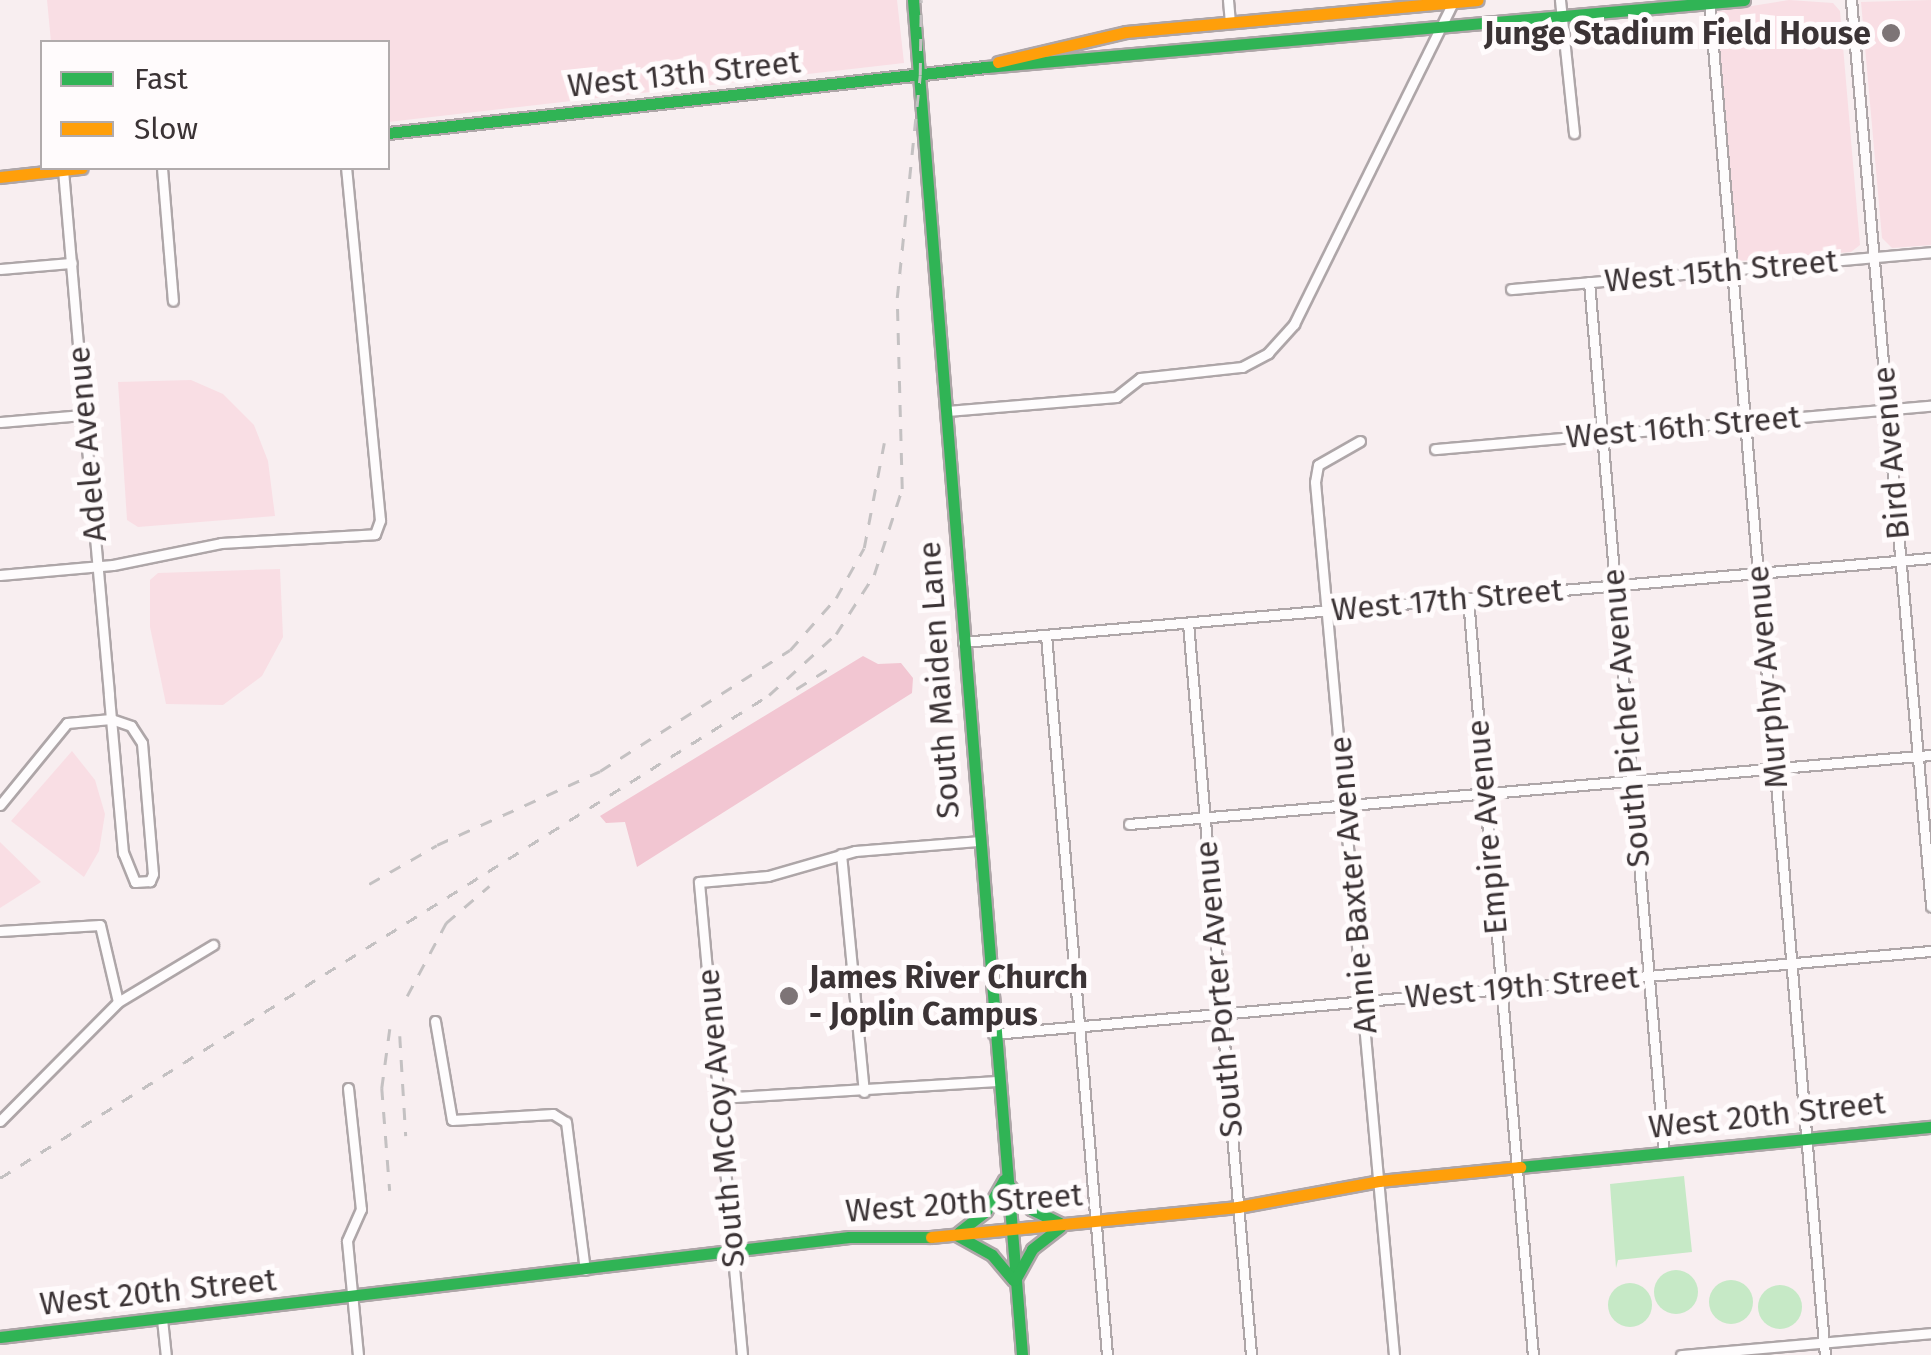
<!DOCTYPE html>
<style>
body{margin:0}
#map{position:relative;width:1931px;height:1355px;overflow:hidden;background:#f8eef0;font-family:"Fira Sans",sans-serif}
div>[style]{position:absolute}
.green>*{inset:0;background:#f9dee4}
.forest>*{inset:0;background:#f2c6d2}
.water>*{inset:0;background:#c6e9c6}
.round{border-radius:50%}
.roads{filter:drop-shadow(2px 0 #aea6a8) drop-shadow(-2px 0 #aea6a8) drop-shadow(0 2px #aea6a8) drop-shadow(0 -2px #aea6a8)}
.street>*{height:9px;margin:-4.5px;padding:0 4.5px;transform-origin:4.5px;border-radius:4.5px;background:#fefcfd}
.fast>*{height:11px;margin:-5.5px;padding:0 5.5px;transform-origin:5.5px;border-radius:5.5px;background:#30b455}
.slow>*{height:11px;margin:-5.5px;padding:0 5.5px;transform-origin:5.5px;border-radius:5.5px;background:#ff9f0a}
.rail>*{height:2.5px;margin-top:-1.25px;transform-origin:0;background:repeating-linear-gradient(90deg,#c4c1c2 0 12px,transparent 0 24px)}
.dots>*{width:28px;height:28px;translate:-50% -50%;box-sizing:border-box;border:5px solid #fffbfc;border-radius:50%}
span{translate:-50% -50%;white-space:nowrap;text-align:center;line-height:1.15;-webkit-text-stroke:10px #fffbfc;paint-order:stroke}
.poi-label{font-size:32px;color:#3b3335;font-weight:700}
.right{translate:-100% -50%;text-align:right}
.left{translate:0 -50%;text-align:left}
.street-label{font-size:32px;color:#3b3335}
.legend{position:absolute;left:40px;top:40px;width:350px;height:130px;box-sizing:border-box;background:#fffbfc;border:2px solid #b1abac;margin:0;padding:12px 18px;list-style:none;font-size:30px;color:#3b3335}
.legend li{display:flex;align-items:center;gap:20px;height:50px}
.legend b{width:50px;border:2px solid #b1abac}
</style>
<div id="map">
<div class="green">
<i style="clip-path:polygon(47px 0,897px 0,904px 63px,388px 122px,388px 42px,51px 42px)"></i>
<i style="clip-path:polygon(1789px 0,1833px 3px,1840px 11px,1860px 245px,1851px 252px,1738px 261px,1714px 12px)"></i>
<i style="clip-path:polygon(1931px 0,1931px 245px,1892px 248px,1882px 238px,1861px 2px)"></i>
<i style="clip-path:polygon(191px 380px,223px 394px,254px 425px,268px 461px,275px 516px,138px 527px,127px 520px,118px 382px)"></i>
<i style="clip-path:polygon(280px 569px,283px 637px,262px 676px,223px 705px,166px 704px,150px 627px,150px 580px,158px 573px)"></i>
<i style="clip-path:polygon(72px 751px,95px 780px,105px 814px,99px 851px,84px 877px,11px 821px)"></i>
<i style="clip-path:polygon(0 842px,41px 882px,0 908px)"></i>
</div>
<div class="forest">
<i style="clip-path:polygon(863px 656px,878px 664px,901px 663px,913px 678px,912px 693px,637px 867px,625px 822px,606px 823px,600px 816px)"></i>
</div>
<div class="water">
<i style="clip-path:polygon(1684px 1176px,1692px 1252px,1618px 1260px,1616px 1268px,1610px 1184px)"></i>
<i class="round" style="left:1654px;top:1270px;width:44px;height:44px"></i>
<i class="round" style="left:1709px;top:1280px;width:44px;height:44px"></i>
<i class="round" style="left:1608px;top:1283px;width:44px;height:44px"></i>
<i class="round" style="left:1758px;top:1285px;width:44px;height:44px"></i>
</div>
<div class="roads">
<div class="street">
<i style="left:1228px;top:0;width:23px;rotate:85deg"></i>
<i style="left:1560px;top:0;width:134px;rotate:84deg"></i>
<i style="left:1709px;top:0;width:1360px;rotate:85.11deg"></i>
<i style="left:1851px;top:0;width:910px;rotate:84.95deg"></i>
<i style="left:162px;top:168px;width:133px;rotate:85.3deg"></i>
<i style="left:0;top:269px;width:72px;rotate:-4.8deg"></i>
<i style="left:1589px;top:282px;width:874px;rotate:85.08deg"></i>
<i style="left:1511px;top:289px;width:422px;rotate:-5deg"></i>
<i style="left:947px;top:411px;width:170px;rotate:-4.7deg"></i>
<i style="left:1116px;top:397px;width:31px;rotate:-38deg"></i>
<i style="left:1140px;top:378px;width:103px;rotate:-6.2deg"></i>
<i style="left:1242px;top:367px;width:30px;rotate:-28deg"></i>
<i style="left:1268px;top:353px;width:39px;rotate:-48deg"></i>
<i style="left:1294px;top:324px;width:359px;rotate:-63.7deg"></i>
<i style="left:0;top:422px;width:84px;rotate:-4.8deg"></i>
<i style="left:1360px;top:441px;width:48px;rotate:150.3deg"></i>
<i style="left:1318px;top:465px;width:17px;rotate:100deg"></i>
<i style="left:1315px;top:482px;width:877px;rotate:84.83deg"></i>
<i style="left:1435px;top:449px;width:498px;rotate:-5deg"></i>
<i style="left:0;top:575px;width:113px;rotate:-5.1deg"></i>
<i style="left:113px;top:565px;width:110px;rotate:-11.5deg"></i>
<i style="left:221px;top:543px;width:154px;rotate:-3.3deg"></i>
<i style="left:375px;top:534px;width:15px;rotate:-70deg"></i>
<i style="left:380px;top:520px;width:354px;rotate:-95.5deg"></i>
<i style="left:1468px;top:599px;width:759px;rotate:85.09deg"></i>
<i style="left:1188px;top:623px;width:735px;rotate:85.08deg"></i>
<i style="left:1046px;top:635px;width:723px;rotate:85.16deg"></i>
<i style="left:963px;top:642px;width:972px;rotate:-4.96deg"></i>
<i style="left:0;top:805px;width:106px;rotate:-50.7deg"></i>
<i style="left:67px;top:723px;width:44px;rotate:-5.2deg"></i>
<i style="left:111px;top:719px;width:21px;rotate:19deg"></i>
<i style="left:131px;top:726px;width:20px;rotate:57deg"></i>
<i style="left:142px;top:743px;width:131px;rotate:85.2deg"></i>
<i style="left:153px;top:874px;width:8px;rotate:113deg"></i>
<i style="left:150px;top:881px;width:15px;rotate:176deg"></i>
<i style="left:135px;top:882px;width:31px;rotate:-112deg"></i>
<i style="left:123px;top:853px;width:135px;rotate:-95.1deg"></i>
<i style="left:111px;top:719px;width:25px;rotate:-95deg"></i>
<i style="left:109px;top:694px;width:280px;rotate:-95.1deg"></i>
<i style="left:84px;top:415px;width:246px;rotate:-94.9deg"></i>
<i style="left:1129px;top:824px;width:805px;rotate:-4.92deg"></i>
<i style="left:841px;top:854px;width:239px;rotate:84.5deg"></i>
<i style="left:0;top:931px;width:100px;rotate:-3.4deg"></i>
<i style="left:100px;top:925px;width:79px;rotate:76.8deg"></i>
<i style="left:435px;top:1021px;width:100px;rotate:80.3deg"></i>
<i style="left:452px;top:1120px;width:101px;rotate:-3.4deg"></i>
<i style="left:553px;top:1114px;width:15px;rotate:32deg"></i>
<i style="left:566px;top:1122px;width:149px;rotate:82.7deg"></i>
<i style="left:993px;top:1034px;width:942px;rotate:-5.06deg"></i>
<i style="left:348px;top:1088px;width:122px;rotate:83.9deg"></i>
<i style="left:361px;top:1209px;width:35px;rotate:114deg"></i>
<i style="left:347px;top:1241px;width:115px;rotate:84.5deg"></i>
<i style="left:719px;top:1098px;width:278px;rotate:-3.5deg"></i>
<i style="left:0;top:1121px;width:168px;rotate:-45.2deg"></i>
<i style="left:118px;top:1002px;width:111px;rotate:-31deg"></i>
<i style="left:162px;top:1319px;width:36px;rotate:84deg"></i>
<i style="left:742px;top:1355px;width:475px;rotate:-95.2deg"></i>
<i style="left:699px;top:882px;width:69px;rotate:-5deg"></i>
<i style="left:768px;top:876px;width:91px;rotate:-16deg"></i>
<i style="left:855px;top:851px;width:123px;rotate:-4.6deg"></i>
<i style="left:1681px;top:1355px;width:251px;rotate:-5deg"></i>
</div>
<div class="fast">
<i style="left:913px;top:0;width:1359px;rotate:85.4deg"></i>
<i style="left:388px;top:133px;width:602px;rotate:-6.3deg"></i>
<i style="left:986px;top:67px;width:761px;rotate:-5.05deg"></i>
<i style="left:1520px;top:1167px;width:413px;rotate:-5.6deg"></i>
<i style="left:959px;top:1232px;width:34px;rotate:-38deg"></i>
<i style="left:986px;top:1211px;width:36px;rotate:-60deg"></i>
<i style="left:1004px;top:1180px;width:40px;rotate:47deg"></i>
<i style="left:1031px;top:1209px;width:32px;rotate:26deg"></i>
<i style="left:958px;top:1236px;width:39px;rotate:29deg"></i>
<i style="left:992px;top:1255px;width:33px;rotate:50deg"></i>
<i style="left:1015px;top:1280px;width:35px;rotate:-61deg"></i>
<i style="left:1032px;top:1249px;width:36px;rotate:-38deg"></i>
<i style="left:0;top:1337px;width:855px;rotate:-6.72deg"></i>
<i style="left:849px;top:1237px;width:82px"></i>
</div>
<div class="slow">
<i style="left:998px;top:62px;width:131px;rotate:-13.2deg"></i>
<i style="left:1126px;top:32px;width:353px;rotate:-5.2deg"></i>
<i style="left:0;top:177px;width:82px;rotate:-6.3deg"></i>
<i style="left:931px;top:1237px;width:308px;rotate:-5.6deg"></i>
<i style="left:1238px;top:1207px;width:143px;rotate:-10.4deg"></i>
<i style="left:1379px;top:1181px;width:142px;rotate:-5.7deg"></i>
</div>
</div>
<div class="rail">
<i style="left:796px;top:689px;width:40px;rotate:-32deg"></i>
<i style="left:369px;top:884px;width:78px;rotate:-29.8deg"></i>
<i style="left:437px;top:845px;width:179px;rotate:-24.4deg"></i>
<i style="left:600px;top:771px;width:225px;rotate:-32.5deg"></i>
<i style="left:790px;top:650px;width:69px;rotate:-48.5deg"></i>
<i style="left:836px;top:598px;width:57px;rotate:-60.8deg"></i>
<i style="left:864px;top:548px;width:107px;rotate:-79.2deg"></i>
<i style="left:407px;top:996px;width:83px;rotate:-61.9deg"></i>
<i style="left:446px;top:923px;width:57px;rotate:-40.7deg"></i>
<i style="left:390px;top:1029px;width:60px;rotate:97.7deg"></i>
<i style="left:382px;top:1088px;width:103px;rotate:85.6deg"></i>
<i style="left:400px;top:1036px;width:100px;rotate:86.6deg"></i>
<i style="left:0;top:1178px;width:908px;rotate:-32.13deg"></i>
<i style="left:769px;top:695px;width:91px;rotate:-42.3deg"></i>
<i style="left:836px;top:634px;width:70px;rotate:-57.2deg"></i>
<i style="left:874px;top:575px;width:90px;rotate:-72deg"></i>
<i style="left:902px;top:489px;width:191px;rotate:-91.5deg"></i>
<i style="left:897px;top:298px;width:224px;rotate:-84.1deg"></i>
<i style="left:920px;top:75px;width:75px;rotate:-89.2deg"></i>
</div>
<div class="dots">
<i style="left:1891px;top:33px;background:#7d7476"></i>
<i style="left:789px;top:996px;background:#7d7476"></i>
</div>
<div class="poi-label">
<span class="right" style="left:1871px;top:33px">Junge Stadium Field House</span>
<span class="left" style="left:809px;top:996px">James River Church<br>- Joplin Campus</span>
</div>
<div class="street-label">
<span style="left:684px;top:74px;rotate:-6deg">West 13th Street</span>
<span style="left:1721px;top:271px;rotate:-5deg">West 15th Street</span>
<span style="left:1683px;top:427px;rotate:-5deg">West 16th Street</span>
<span style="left:87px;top:444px;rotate:-95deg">Adele Avenue</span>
<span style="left:1891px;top:453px;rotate:-95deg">Bird Avenue</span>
<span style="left:1447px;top:600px;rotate:-5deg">West 17th Street</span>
<span style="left:1767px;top:677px;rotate:-95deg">Murphy Avenue</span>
<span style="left:939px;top:680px;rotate:-94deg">South Maiden Lane</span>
<span style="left:1626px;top:718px;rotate:-95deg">South Picher Avenue</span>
<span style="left:1487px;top:827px;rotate:-95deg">Empire Avenue</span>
<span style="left:1353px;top:885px;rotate:-95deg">Annie Baxter Avenue</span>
<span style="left:1522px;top:987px;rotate:-5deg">West 19th Street</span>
<span style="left:1219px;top:989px;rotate:-95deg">South Porter Avenue</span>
<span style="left:1767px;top:1115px;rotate:-6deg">West 20th Street</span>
<span style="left:721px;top:1118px;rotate:-95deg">South McCoy Avenue</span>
<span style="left:964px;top:1203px;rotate:-4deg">West 20th Street</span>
<span style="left:158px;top:1292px;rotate:-6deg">West 20th Street</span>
</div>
<ul class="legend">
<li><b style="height:12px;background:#30b455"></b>Fast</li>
<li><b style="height:12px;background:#ff9f0a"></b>Slow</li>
</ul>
</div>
